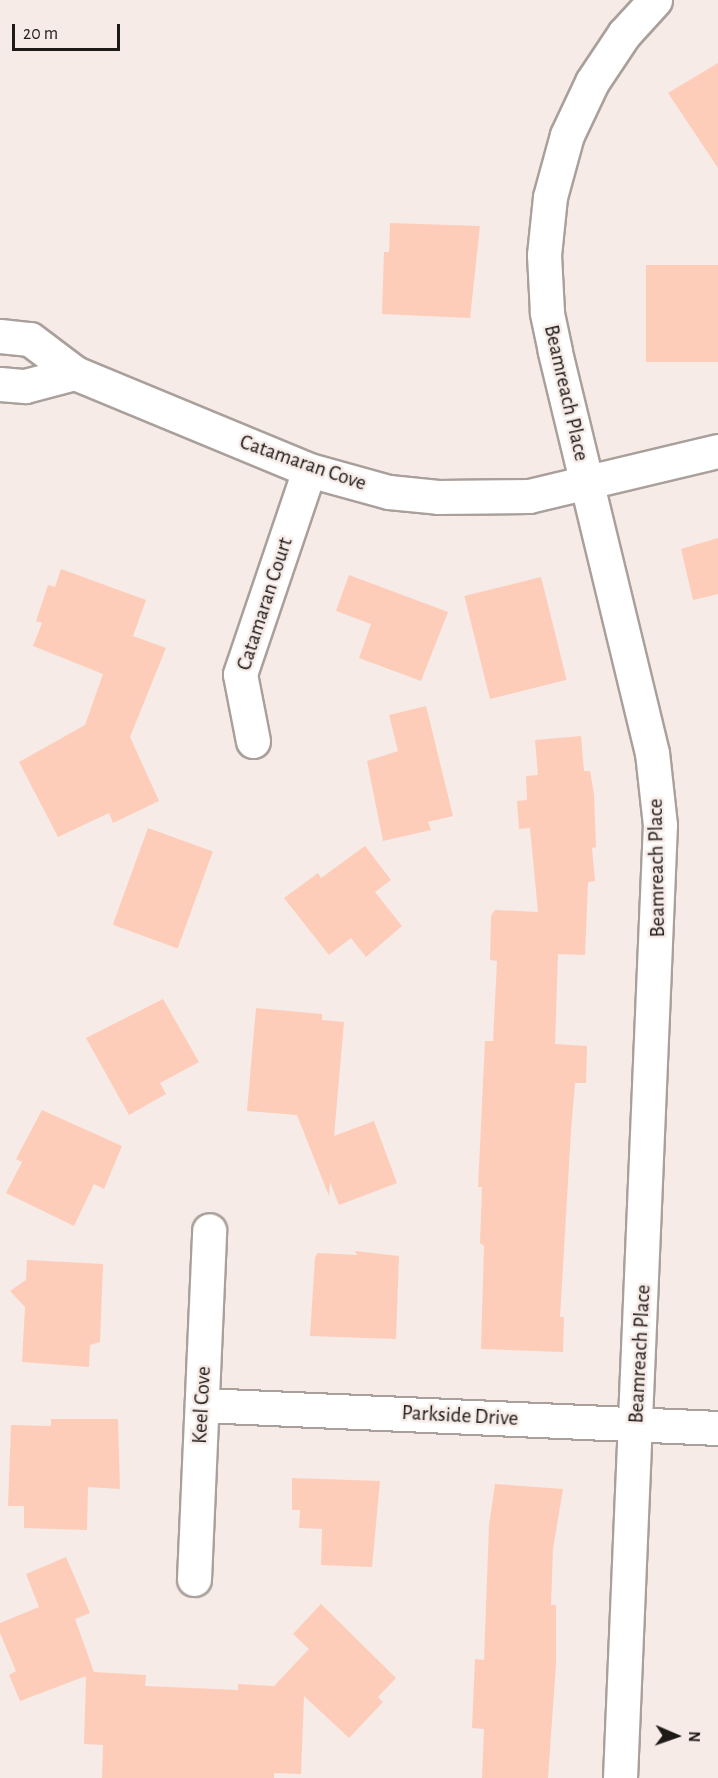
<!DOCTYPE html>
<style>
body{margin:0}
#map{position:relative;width:718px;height:1778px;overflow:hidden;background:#f6ebe7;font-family:"Alegreya Sans",sans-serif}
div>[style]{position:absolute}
.building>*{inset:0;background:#fdcdba;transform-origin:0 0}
.roads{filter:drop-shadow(2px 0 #aaa09b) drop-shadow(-2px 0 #aaa09b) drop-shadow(0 2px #aaa09b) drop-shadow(0 -2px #aaa09b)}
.minor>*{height:33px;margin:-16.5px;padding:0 16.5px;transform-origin:16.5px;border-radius:16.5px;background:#fff}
span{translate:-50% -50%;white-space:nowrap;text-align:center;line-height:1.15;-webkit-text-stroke:5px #f6ebe7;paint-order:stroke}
.street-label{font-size:21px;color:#1e1a18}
.north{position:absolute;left:646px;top:1706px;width:60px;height:60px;-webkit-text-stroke:4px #f6ebe7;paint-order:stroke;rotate:92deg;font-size:16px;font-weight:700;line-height:24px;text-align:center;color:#1e1a18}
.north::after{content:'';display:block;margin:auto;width:21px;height:27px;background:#1e1a18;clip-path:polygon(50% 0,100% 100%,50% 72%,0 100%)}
.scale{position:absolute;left:12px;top:24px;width:108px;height:27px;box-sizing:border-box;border:3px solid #1e1a18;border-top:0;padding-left:8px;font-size:18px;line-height:21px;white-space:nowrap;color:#1e1a18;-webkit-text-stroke:4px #f6ebe7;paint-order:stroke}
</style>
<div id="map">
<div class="building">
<i style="clip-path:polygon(718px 63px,718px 168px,668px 93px)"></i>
<i style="clip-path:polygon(390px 223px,480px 226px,470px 318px,382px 314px,384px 252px,389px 252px)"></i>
<i style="left:718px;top:265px;width:97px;height:72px;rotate:90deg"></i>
<i style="clip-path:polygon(718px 538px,718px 594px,693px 600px,681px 549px)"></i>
<i style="clip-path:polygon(61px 569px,146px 600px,133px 636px,166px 648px,130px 737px,159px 801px,113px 823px,109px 813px,58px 837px,19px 762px,85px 725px,103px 674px,33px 646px,42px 623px,36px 621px,48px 585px,55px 587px)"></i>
<i style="clip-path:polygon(349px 575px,448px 612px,421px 681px,359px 658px,371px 624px,336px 611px)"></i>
<i style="left:541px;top:577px;width:106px;height:79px;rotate:76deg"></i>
<i style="clip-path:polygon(426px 706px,453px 816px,428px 822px,431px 830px,383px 841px,367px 761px,398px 751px,389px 715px)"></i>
<i style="clip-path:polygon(581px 736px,584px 771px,590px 771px,594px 794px,596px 847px,592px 848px,595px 881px,588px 882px,585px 955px,558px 954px,555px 1044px,587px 1046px,586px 1083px,575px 1083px,571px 1131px,560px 1317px,564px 1317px,563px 1352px,481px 1349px,484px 1246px,480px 1243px,482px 1187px,478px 1187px,485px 1041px,493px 1041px,497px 961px,490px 960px,491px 916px,495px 910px,538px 912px,530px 828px,519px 829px,517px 801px,527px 800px,526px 776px,538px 775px,535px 740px)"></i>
<i style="left:148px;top:828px;width:69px;height:103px;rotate:20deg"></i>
<i style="clip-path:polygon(365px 846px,391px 880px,375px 892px,402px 926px,366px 957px,351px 938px,329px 955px,284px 898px,318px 873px,321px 878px)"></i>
<i style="clip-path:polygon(163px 999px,199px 1062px,160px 1083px,166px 1094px,129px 1115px,86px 1038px)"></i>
<i style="clip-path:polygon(256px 1008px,322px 1014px,322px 1020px,344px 1022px,334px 1136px,374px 1121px,397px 1183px,339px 1205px,330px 1182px,329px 1196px,297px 1115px,247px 1111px)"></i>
<i style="clip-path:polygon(42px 1110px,122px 1146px,104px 1189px,94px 1184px,74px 1226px,6px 1193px,22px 1162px,16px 1159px)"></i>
<i style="clip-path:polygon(355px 1251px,399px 1256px,396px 1339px,310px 1336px,315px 1257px,318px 1253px,357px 1255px)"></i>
<i style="clip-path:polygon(27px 1260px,103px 1264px,100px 1342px,90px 1345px,89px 1367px,22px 1362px,25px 1307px,10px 1291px,26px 1280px)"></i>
<i style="clip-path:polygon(51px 1419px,118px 1419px,120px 1489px,88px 1487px,87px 1530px,24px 1528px,24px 1506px,8px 1506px,11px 1425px,51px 1426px)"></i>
<i style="clip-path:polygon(292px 1478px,380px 1481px,372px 1567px,321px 1565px,322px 1529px,299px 1528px,300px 1510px,292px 1510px)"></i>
<i style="clip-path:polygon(495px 1484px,563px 1489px,553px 1549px,551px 1605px,556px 1605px,556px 1663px,548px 1778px,482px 1778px,484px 1729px,472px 1728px,475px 1659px,484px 1660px,489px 1525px)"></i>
<i style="clip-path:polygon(66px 1557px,90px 1613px,75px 1619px,94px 1672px,146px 1675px,145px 1686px,238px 1690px,238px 1684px,274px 1686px,309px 1649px,293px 1634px,321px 1604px,396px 1678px,378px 1697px,383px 1702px,349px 1738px,304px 1696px,301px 1774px,274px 1773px,274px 1778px,102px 1778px,103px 1745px,84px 1744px,86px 1676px,20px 1701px,9px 1675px,16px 1671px,0 1633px,0 1623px,39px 1607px,26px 1574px)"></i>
</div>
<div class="roads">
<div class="minor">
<i style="left:0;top:336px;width:30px;rotate:6deg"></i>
<i style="left:30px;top:339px;width:56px;rotate:37.1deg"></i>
<i style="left:75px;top:373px;width:253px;rotate:22.5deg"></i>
<i style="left:309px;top:470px;width:83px;rotate:15.4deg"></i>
<i style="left:389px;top:492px;width:49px;rotate:5.8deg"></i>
<i style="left:438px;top:497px;width:91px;rotate:-0.6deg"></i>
<i style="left:529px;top:496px;width:194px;rotate:-13.4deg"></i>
<i style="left:0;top:384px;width:25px;rotate:5deg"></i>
<i style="left:25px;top:386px;width:52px;rotate:-14.6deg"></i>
<i style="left:253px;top:741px;width:68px;rotate:-101deg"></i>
<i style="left:240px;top:674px;width:215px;rotate:-71.3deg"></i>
<i style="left:202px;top:1405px;width:517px;rotate:2.55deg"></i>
<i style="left:194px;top:1579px;width:349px;rotate:-87.5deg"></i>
<i style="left:620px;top:1778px;width:954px;rotate:-87.6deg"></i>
<i style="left:660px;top:825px;width:72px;rotate:-96.3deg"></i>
<i style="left:652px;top:753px;width:414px;rotate:-103.6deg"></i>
<i style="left:555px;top:351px;width:40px;rotate:-102deg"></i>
<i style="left:547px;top:312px;width:57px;rotate:-93deg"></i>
<i style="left:544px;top:255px;width:58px;rotate:-84.1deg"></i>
<i style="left:550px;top:197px;width:64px;rotate:-74.7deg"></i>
<i style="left:567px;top:135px;width:59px;rotate:-64.7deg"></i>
<i style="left:592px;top:82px;width:58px;rotate:-56.3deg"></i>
<i style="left:624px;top:34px;width:46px;rotate:-47.6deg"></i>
</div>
</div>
<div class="street-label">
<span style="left:566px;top:393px;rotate:77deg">Beamreach Place</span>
<span style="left:303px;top:463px;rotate:19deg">Catamaran Cove</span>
<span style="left:265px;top:604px;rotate:-72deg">Catamaran Court</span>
<span style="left:657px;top:868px;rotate:-91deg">Beamreach Place</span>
<span style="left:640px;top:1354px;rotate:-87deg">Beamreach Place</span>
<span style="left:202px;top:1405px;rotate:-87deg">Keel Cove</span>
<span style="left:460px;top:1416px;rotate:3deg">Parkside Drive</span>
</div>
<div class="north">N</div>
<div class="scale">20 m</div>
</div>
